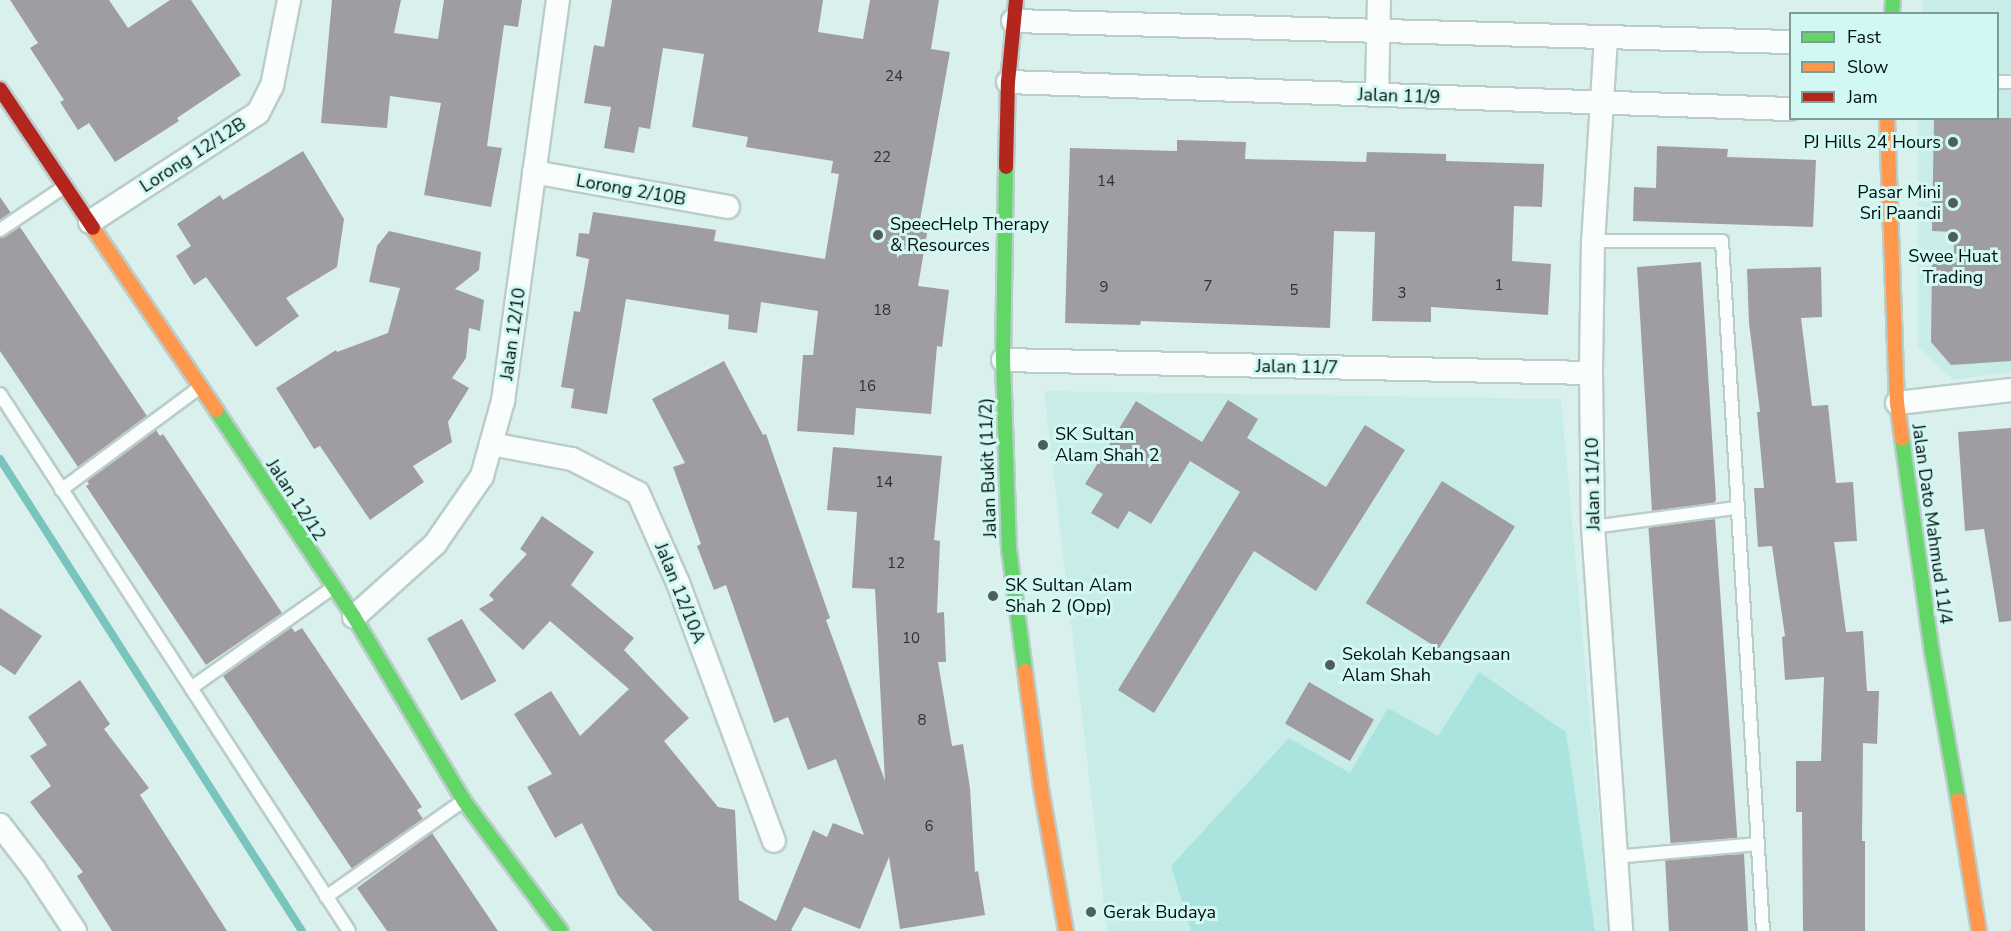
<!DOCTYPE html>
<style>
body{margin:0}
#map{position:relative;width:2011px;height:931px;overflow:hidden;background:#daf0ed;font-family:"Nunito Sans",sans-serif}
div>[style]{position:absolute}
.built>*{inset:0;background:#c8ece7}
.green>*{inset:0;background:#abe4de}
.stream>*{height:8px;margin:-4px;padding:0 4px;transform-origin:4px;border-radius:4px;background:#79c4bc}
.building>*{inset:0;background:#9f9da1;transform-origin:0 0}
.roads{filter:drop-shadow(2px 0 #bbcdcb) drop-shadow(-2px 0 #bbcdcb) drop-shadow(0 2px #bbcdcb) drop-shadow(0 -2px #bbcdcb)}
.lane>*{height:12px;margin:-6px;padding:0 6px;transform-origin:6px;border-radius:6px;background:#f9fdfc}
.street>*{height:22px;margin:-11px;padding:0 11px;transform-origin:11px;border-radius:11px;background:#f9fdfc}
.fast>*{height:14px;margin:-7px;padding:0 7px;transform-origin:7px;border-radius:7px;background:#63d668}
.slow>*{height:14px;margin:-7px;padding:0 7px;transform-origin:7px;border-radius:7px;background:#ff974d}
.jam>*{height:14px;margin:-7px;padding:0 7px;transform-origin:7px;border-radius:7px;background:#b3261e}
.dots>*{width:16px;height:16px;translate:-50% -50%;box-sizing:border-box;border:3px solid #d2f8f3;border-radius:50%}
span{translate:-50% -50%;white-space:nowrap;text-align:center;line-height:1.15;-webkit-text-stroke:6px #d2f8f3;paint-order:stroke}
.number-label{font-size:15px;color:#2a3233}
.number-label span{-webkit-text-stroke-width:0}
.street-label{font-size:18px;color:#030f0e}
.poi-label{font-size:18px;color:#030f0e}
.right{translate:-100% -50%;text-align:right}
.left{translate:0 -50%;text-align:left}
.legend{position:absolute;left:1789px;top:12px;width:210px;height:108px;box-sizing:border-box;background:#d2f8f3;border:2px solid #7f9b97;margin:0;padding:8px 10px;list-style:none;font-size:18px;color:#030f0e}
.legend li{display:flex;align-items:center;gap:12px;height:30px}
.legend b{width:30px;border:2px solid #7f9b97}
</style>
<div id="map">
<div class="built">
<i style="clip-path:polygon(1923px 0,2011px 0,2011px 372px,1953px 380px,1918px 347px,1918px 119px,1998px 118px,1998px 14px,1922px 13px)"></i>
<i style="clip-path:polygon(1044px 391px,1561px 399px,1609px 931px,1107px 931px)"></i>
</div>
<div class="green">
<i style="clip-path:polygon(1479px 672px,1566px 732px,1595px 931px,1191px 931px,1171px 866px,1289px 738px,1350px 773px,1388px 708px,1438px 736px)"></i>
</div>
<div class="stream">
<i style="left:0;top:459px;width:560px;rotate:57.39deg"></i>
</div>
<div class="building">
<i style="clip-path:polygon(10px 0,109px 0,128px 28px,170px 0,191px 0,241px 75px,177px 118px,179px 121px,115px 162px,89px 123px,78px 130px,60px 102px,64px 100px,30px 48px,38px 43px)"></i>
<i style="clip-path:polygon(332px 0,401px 0,394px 33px,438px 39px,444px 0,522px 0,518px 27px,504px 25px,487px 146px,502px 148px,491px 207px,424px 195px,441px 103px,390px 96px,387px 128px,321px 123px)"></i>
<i style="clip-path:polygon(612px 0,823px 0,818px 32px,863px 39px,870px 0,939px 0,931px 49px,950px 52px,920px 220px,929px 222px,918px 286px,949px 290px,942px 347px,937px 346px,931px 414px,856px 408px,854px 435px,797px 431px,803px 355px,813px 355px,818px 311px,761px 302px,757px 333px,728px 329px,729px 315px,626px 299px,607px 414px,571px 408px,574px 389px,561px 387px,574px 311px,580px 312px,589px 259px,576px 256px,579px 233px,589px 234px,593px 212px,716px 230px,714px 241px,825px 259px,839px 174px,831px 173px,833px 161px,746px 147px,748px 137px,692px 127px,704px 54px,663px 48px,650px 129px,639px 127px,634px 153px,604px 148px,611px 107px,584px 103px,594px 45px,604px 47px)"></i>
<i style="clip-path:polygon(1934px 118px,2011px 118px,2011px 361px,1951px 365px,1931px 342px,1932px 264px,1954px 263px,1954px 232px,1932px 231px)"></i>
<i style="clip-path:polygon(1177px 140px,1246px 142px,1245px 159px,1366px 162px,1367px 152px,1446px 154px,1446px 161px,1544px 164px,1542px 207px,1514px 206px,1512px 261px,1551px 264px,1548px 315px,1431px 307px,1431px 322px,1372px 321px,1375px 232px,1334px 231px,1330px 328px,1141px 321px,1140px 325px,1065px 323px,1070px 148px,1177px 151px)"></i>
<i style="clip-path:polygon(1657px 146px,1728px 149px,1727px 157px,1816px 160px,1813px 227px,1633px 221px,1634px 187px,1656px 188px)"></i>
<i style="clip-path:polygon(303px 151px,344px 219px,337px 267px,286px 298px,299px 316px,256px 347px,206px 277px,194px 285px,176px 256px,191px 246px,177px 224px,220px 195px,223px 200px)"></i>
<i style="clip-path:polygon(0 197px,11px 213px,0 220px)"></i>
<i style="clip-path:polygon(20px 227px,147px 416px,78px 467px,0 351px,0 238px)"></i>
<i style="clip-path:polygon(389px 231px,481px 252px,479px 270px,455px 289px,484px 300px,480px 331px,469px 328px,466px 358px,452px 378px,469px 388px,448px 422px,452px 442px,413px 466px,424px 482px,370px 520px,320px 446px,314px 449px,276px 388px,336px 350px,337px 352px,388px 333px,400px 288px,369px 282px,377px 246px)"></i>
<i style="clip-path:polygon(1701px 262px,1716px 500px,1714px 503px,1652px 511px,1637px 267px)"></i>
<i style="clip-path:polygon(1821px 267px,1822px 317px,1801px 318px,1812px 406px,1828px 405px,1836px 483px,1853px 482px,1857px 541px,1834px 542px,1846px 632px,1863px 631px,1867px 691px,1879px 691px,1877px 744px,1863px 743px,1862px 841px,1865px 841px,1865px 931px,1803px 931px,1802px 812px,1796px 812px,1796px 761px,1821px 761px,1824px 677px,1785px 680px,1782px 637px,1785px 636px,1772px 546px,1758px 547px,1754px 488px,1764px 488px,1757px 412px,1760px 412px,1749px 323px,1747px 269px)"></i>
<i style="clip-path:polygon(724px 361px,763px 435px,766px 434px,830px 618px,826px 620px,885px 781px,875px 589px,852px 588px,857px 512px,827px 510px,833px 447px,942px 456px,934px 540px,940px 541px,937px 613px,944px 612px,946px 662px,938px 662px,952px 746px,963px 744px,970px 788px,975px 872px,978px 871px,985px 915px,900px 929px,889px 857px,860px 929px,804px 907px,791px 930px,793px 931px,653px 931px,618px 895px,582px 823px,555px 838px,527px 787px,552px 774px,514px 714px,551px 691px,580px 736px,629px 689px,550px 621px,523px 650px,479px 609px,494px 600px,489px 595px,527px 554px,520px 549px,542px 516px,594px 552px,571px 585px,634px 638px,624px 650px,689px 718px,664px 741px,718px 807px,735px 810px,739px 900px,776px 921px,813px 830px,827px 837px,833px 823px,864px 835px,836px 759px,808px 770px,788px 717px,774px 723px,726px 585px,714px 590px,697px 546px,701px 544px,673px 467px,685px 463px,652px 399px)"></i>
<i style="clip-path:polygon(1228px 400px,1258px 419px,1247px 438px,1326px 487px,1365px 425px,1405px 450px,1316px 591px,1254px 551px,1154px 713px,1118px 690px,1240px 492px,1190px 461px,1151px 524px,1129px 511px,1118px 529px,1091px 513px,1103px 494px,1085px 484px,1136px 401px,1202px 442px)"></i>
<i style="clip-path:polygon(2011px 428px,2011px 621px,1999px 622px,1984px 529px,1965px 531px,1958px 432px)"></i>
<i style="clip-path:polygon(156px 430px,160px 436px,163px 434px,282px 613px,206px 665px,86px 486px,89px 484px,87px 481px)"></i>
<i style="left:1442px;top:481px;width:86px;height:144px;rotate:32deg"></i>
<i style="left:1715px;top:519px;width:320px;height:67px;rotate:86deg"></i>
<i style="clip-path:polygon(0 608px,42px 636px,15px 675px,0 665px)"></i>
<i style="left:462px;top:619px;width:71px;height:40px;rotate:61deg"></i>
<i style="clip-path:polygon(291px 627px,295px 632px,302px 628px,422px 807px,417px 810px,423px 819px,352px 869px,223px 676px)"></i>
<i style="clip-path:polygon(80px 680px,110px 724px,104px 729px,149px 788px,140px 795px,227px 931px,112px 931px,77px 876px,83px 872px,30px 802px,51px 786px,30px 756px,47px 745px,28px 717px)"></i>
<i style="left:1309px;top:682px;width:75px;height:48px;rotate:30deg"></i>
<i style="clip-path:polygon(432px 833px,498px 931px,387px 931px,357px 888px)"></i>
<i style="left:1744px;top:854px;width:77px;height:79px;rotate:87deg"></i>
</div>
<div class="roads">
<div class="lane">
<i style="left:1998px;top:82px;width:13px"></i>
<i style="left:0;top:230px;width:77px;rotate:-33.9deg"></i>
<i style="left:1593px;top:241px;width:129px"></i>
<i style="left:1722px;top:241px;width:691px;rotate:86.6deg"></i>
<i style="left:0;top:394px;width:640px;rotate:56.98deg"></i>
<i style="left:61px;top:490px;width:173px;rotate:-36.5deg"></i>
<i style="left:1593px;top:527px;width:144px;rotate:-7.6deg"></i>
<i style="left:191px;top:688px;width:173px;rotate:-35.3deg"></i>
<i style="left:1615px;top:857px;width:143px;rotate:-5.2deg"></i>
<i style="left:326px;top:897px;width:167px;rotate:-35deg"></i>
</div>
<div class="street">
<i style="left:1013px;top:21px;width:777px;rotate:1.55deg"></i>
<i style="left:1606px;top:37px;width:204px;rotate:93.6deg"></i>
<i style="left:1593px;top:241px;width:132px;rotate:90.9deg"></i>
<i style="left:1591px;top:373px;width:154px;rotate:89.3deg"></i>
<i style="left:1593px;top:527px;width:405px;rotate:86deg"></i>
<i style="left:1008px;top:82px;width:782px;rotate:1.98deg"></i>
<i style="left:1377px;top:95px;width:95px;rotate:-88.8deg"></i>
<i style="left:534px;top:172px;width:197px;rotate:10.2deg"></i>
<i style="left:90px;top:222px;width:200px;rotate:-33deg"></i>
<i style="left:258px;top:113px;width:30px;rotate:-63deg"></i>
<i style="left:272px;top:86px;width:88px;rotate:-78.8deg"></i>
<i style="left:1003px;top:360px;width:588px;rotate:1.27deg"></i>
<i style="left:1897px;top:403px;width:115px;rotate:-6.5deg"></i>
<i style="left:491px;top:444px;width:82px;rotate:10.5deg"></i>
<i style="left:572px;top:459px;width:74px;rotate:27.3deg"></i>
<i style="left:638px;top:493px;width:98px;rotate:66deg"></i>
<i style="left:678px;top:583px;width:275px;rotate:69.6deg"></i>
<i style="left:354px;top:617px;width:109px;rotate:-42deg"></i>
<i style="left:435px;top:544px;width:83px;rotate:-55.3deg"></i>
<i style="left:482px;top:476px;width:78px;rotate:-74.4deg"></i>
<i style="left:503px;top:401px;width:405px;rotate:-82.2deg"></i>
<i style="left:0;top:825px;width:56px;rotate:52.3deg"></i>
<i style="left:34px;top:869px;width:74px;rotate:56.5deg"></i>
</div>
<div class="fast">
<i style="left:1892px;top:14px;width:14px;rotate:-86deg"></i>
<i style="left:1006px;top:167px;width:193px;rotate:90.9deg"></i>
<i style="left:1003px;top:360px;width:189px;rotate:88.2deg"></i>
<i style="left:1009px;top:549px;width:123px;rotate:82.5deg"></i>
<i style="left:216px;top:410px;width:249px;rotate:56.3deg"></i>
<i style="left:354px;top:617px;width:214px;rotate:59.1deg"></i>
<i style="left:464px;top:801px;width:162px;rotate:53.3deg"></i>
<i style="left:1902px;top:439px;width:215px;rotate:82deg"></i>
<i style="left:1932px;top:652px;width:150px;rotate:80deg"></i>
</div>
<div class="slow">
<i style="left:1887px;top:118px;width:285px;rotate:88deg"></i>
<i style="left:1897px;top:403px;width:36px;rotate:82deg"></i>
<i style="left:93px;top:228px;width:220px;rotate:55.9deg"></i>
<i style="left:1025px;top:671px;width:118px;rotate:82.2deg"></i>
<i style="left:1041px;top:788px;width:145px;rotate:80.1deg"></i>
<i style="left:1958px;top:800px;width:133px;rotate:80.9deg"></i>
</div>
<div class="jam">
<i style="left:0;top:89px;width:167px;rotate:56.2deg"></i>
<i style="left:1006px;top:167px;width:85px;rotate:-88.7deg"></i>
<i style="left:1008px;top:82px;width:82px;rotate:-84.4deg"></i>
</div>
</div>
<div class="dots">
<i style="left:1953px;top:142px;background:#4e5e5c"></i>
<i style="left:1953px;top:203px;background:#4e5e5c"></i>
<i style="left:878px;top:235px;background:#4e5e5c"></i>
<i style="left:1953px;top:237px;background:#4e5e5c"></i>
<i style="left:1043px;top:445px;background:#4e5e5c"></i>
<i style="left:993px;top:596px;background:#4e5e5c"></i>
<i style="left:1330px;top:665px;background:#4e5e5c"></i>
<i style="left:1091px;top:912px;background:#4e5e5c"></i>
</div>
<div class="number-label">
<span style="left:894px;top:77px">24</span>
<span style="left:882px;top:158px">22</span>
<span style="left:1106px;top:182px">14</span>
<span style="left:1499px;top:286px">1</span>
<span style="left:1208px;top:287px">7</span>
<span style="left:1104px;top:288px">9</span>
<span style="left:1294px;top:291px">5</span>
<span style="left:1402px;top:294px">3</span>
<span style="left:882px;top:311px">18</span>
<span style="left:867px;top:387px">16</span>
<span style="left:884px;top:483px">14</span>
<span style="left:896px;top:564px">12</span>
<span style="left:911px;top:639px">10</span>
<span style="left:922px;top:721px">8</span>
<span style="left:929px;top:827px">6</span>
</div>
<div class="street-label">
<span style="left:1399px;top:96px;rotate:2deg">Jalan 11/9</span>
<span style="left:193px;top:155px;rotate:-33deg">Lorong 12/12B</span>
<span style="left:631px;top:190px;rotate:10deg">Lorong 2/10B</span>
<span style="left:513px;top:334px;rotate:-82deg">Jalan 12/10</span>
<span style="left:1297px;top:367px;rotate:1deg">Jalan 11/7</span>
<span style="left:988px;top:468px;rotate:-92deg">Jalan Bukit (11/2)</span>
<span style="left:1593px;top:484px;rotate:-91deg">Jalan 11/10</span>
<span style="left:296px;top:500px;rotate:57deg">Jalan 12/12</span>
<span style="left:1932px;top:524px;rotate:82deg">Jalan Dato Mahmud 11/4</span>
<span style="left:680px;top:593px;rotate:68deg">Jalan 12/10A</span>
</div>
<div class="poi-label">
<span class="right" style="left:1941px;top:142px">PJ Hills 24 Hours</span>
<span class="right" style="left:1941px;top:203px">Pasar Mini<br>Sri Paandi</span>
<span class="left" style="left:890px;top:235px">SpeecHelp Therapy<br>&amp; Resources</span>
<span style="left:1953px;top:267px">Swee Huat<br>Trading</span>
<span class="left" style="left:1055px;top:445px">SK Sultan<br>Alam Shah 2</span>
<span class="left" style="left:1005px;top:596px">SK Sultan Alam<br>Shah 2 (Opp)</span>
<span class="left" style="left:1342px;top:665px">Sekolah Kebangsaan<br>Alam Shah</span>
<span class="left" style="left:1103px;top:912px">Gerak Budaya</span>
</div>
<ul class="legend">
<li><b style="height:8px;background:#63d668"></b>Fast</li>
<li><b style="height:8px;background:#ff974d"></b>Slow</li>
<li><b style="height:8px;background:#b3261e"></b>Jam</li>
</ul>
</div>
